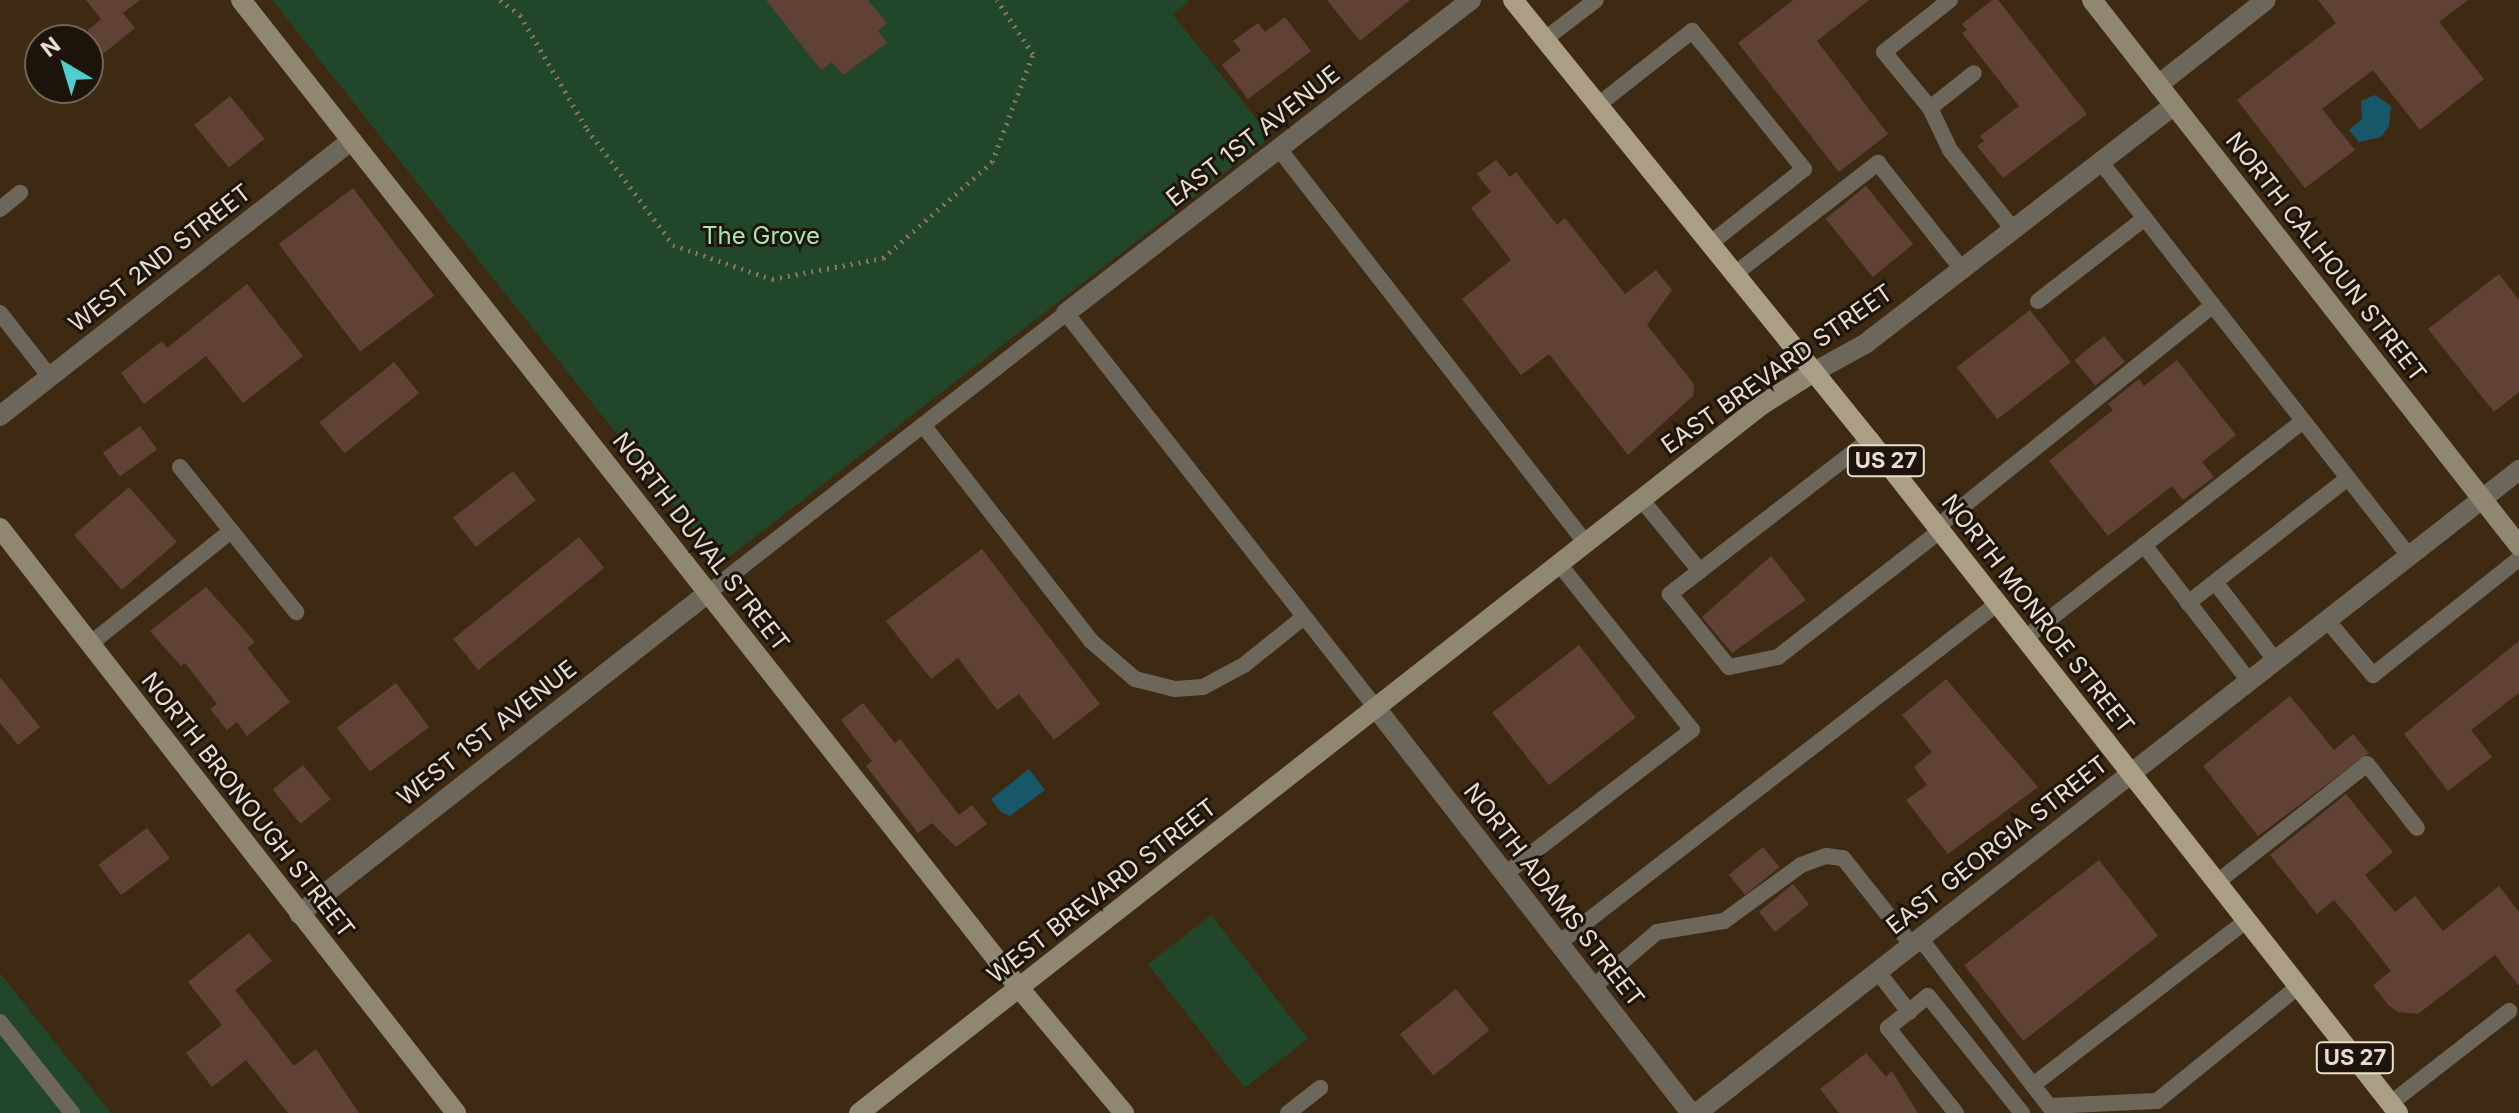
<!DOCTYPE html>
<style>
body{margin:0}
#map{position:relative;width:2519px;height:1113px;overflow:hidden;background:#3e2a12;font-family:Inter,sans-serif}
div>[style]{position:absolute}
.green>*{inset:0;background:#22462a;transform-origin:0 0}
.water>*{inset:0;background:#18576a}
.building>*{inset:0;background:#5f4235;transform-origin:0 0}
.path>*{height:5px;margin-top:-2.5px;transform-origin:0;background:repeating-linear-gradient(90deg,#857460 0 2px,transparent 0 8px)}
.lane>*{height:16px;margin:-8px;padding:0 8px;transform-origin:8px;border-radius:8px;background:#6c675a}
.street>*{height:20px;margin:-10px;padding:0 10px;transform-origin:10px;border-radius:10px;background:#6c675a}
.secondary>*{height:20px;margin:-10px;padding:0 10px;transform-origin:10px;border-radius:10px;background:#8f8772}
.primary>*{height:20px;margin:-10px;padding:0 10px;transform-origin:10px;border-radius:10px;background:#aa9f84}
span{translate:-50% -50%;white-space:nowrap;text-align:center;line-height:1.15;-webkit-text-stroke:6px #1d150b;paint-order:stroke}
.shield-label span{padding:2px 6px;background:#1d150b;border:2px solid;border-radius:6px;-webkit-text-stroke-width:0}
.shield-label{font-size:22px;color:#eaddcf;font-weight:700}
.street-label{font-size:24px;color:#eaddcf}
.park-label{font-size:24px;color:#a6e7b1}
.north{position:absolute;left:24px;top:24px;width:80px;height:80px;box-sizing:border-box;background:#1d150b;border:2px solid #6f6559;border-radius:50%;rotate:322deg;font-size:22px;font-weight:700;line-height:32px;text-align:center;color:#eaddcf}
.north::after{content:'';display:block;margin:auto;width:28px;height:36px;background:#52cdce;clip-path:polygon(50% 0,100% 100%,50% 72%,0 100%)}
</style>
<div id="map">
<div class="green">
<i style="clip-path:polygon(272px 0,1190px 0,1173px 15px,1271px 137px,720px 564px)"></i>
<i style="left:1211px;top:915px;width:157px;height:80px;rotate:52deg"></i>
<i style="clip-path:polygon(0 973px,111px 1113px,0 1113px)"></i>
</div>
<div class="water">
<i style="clip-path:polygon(2375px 95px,2391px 106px,2389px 126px,2381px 137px,2359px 142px,2349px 130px,2362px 119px,2361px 101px)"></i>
<i style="clip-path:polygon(1029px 769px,1045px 790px,1010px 816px,1001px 812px,991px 799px)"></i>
</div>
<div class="building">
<i style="clip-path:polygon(86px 0,140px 0,123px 13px,135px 28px,88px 66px,88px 30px,101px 19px)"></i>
<i style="clip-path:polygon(766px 0,868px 0,887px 23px,878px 31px,887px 43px,843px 75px,832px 62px,821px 70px)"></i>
<i style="clip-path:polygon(1327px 0,1410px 0,1360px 41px)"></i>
<i style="clip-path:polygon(1793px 0,1869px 0,1817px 41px,1888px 134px,1839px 172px,1738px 43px)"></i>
<i style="clip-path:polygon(1992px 0,1998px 0,2087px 114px,2003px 178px,1977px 146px,1984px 141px,1980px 136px,2019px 106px,1962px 33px,1967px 30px,1962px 24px)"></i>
<i style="clip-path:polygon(2318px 0,2468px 0,2439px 22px,2484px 79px,2420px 130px,2373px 70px,2322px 109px,2355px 150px,2305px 188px,2237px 100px,2336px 23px)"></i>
<i style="clip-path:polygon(1285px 17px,1311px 51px,1248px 99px,1222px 65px,1241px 50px,1233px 41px,1258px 23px,1265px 32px)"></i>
<i style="left:230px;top:96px;width:55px;height:46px;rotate:51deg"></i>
<i style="clip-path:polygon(1496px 160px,1510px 177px,1516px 172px,1557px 225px,1565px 218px,1625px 294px,1656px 270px,1672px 290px,1647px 325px,1694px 384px,1693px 396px,1628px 455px,1549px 354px,1521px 375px,1462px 299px,1511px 260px,1471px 208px,1491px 192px,1477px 174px)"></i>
<i style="left:1866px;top:186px;width:75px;height:52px;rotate:51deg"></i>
<i style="left:353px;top:188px;width:135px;height:93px;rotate:53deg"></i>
<i style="clip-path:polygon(2499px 274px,2519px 300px,2519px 392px,2494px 412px,2428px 329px)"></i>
<i style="clip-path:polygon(247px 284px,303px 356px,243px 403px,206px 356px,144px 404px,121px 373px,162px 341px,167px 348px)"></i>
<i style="left:2030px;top:310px;width:66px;height:93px;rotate:52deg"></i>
<i style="left:2104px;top:336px;width:33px;height:38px;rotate:51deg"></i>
<i style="clip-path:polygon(2177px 360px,2236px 435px,2202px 462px,2214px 477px,2183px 500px,2172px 486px,2108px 536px,2049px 461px,2113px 410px,2108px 404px,2139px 379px,2144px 386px)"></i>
<i style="left:394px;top:362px;width:40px;height:96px;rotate:51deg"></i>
<i style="left:140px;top:426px;width:29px;height:46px;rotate:54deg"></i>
<i style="left:513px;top:471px;width:37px;height:76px;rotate:52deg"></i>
<i style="left:129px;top:487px;width:73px;height:73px;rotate:49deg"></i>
<i style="left:579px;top:537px;width:40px;height:162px;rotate:51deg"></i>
<i style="clip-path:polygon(982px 549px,1100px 704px,1054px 740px,1019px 694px,997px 710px,958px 658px,931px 679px,886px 621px)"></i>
<i style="clip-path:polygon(1771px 556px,1806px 600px,1732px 653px,1702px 617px)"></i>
<i style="clip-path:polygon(206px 587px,255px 642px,247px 648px,290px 702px,247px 736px,237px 722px,227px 730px,210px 709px,217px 704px,185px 663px,181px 666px,150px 631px)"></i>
<i style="clip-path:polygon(2519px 641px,2519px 693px,2471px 730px,2492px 757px,2448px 791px,2404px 734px)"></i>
<i style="left:1579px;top:645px;width:92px;height:110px;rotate:52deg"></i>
<i style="clip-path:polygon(0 677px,40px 727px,18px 745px,0 723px)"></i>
<i style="clip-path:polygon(1946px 679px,2038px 787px,1948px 854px,1906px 800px,1927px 785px,1914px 767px,1932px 752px,1902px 715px)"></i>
<i style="left:396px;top:683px;width:55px;height:74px;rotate:53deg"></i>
<i style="clip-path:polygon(2290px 696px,2334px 750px,2353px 734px,2369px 753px,2258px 836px,2203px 766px)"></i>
<i style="clip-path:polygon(863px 703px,895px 743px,900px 739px,959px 815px,972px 805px,987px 824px,956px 847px,932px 823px,918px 833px,866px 766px,872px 761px,841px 720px)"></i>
<i style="left:303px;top:765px;width:44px;height:39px;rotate:51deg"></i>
<i style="clip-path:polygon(2346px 794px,2393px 852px,2365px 875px,2395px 912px,2415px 896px,2443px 931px,2499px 886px,2519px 912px,2519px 986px,2495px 955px,2418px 1014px,2398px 1012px,2388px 1005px,2373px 985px,2391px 971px,2355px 925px,2334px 900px,2317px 914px,2270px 855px)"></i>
<i style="left:147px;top:828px;width:38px;height:61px;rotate:53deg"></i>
<i style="left:1763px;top:847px;width:26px;height:44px;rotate:51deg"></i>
<i style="left:2099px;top:860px;width:96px;height:171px;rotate:52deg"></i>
<i style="left:1793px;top:884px;width:26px;height:44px;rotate:51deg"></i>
<i style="clip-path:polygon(249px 933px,272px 961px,235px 990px,294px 1066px,316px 1049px,359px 1113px,288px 1113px,246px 1060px,212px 1087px,186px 1053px,222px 1025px,188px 982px)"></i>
<i style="left:1456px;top:989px;width:53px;height:72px;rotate:51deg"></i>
<i style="clip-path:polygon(1866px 1053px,1886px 1077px,1892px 1071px,1918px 1113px,1839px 1113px,1820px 1089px)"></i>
</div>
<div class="path">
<i style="left:500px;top:0;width:25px;rotate:37deg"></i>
<i style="left:520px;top:15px;width:132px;rotate:59.6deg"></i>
<i style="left:587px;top:129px;width:144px;rotate:53.4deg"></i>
<i style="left:673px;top:245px;width:105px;rotate:19deg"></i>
<i style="left:772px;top:279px;width:113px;rotate:-10.7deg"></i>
<i style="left:883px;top:258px;width:145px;rotate:-41.4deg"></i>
<i style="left:992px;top:162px;width:116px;rotate:-69.2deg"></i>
<i style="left:1033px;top:54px;width:65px;rotate:-123.7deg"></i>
</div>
<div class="lane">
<i style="left:1950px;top:0;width:84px;rotate:141.8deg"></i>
<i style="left:1884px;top:52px;width:72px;rotate:50.6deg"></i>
<i style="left:1930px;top:108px;width:47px;rotate:64.5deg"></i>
<i style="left:1950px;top:150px;width:100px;rotate:51.5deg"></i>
<i style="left:1545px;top:39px;width:64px;rotate:-37.4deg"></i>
<i style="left:1598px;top:105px;width:120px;rotate:-38.2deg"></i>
<i style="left:1692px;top:31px;width:17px;rotate:50deg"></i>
<i style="left:1703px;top:44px;width:161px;rotate:51.1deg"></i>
<i style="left:1804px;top:169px;width:119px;rotate:141.5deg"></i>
<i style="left:1930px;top:108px;width:56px;rotate:-38.5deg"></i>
<i style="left:1279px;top:149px;width:499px;rotate:52.1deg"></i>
<i style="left:2100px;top:161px;width:502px;rotate:51.96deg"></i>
<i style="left:0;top:209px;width:26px;rotate:-39deg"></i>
<i style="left:1736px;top:273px;width:180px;rotate:-37.8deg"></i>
<i style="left:1878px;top:163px;width:134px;rotate:51.7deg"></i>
<i style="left:2038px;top:301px;width:135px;rotate:-37.8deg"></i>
<i style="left:0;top:313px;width:81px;rotate:52deg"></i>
<i style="left:923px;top:425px;width:274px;rotate:52.1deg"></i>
<i style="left:1091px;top:641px;width:58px;rotate:40.8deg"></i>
<i style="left:1135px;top:679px;width:41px;rotate:14deg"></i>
<i style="left:1175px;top:689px;width:28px;rotate:-4deg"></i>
<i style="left:1203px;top:687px;width:47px;rotate:-28.2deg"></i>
<i style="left:1244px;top:665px;width:77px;rotate:-38.7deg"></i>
<i style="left:1869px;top:440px;width:252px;rotate:142.3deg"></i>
<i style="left:1670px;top:594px;width:94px;rotate:51.1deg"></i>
<i style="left:1729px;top:667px;width:50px;rotate:-11.5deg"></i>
<i style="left:1778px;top:657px;width:205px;rotate:-37.9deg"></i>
<i style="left:180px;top:467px;width:186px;rotate:51.3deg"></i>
<i style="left:1641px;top:499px;width:93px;rotate:50.7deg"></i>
<i style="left:1937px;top:527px;width:354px;rotate:-38.8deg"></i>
<i style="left:2144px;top:545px;width:172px;rotate:52.3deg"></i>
<i style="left:2215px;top:582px;width:98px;rotate:52.4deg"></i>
<i style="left:708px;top:593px;width:454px;rotate:-38deg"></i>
<i style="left:1066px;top:313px;width:502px;rotate:51.87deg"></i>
<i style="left:2188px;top:603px;width:203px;rotate:-38deg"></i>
<i style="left:2327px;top:620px;width:72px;rotate:50.1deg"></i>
<i style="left:2373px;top:675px;width:186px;rotate:-38.5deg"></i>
<i style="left:2024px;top:639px;width:354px;rotate:-38deg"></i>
<i style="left:90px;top:644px;width:181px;rotate:-38.7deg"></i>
<i style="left:1505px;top:874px;width:236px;rotate:-37.6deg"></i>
<i style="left:1692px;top:730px;width:211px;rotate:-128.7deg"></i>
<i style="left:2216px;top:883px;width:192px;rotate:-38.2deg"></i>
<i style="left:2367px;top:764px;width:81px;rotate:52deg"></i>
<i style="left:1920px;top:938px;width:212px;rotate:52.5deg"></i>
<i style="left:2049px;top:1106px;width:108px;rotate:-2.7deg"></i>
<i style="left:2157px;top:1101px;width:181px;rotate:-39deg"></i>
<i style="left:1559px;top:943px;width:554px;rotate:-37.74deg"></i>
<i style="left:1878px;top:972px;width:51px;rotate:52.2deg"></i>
<i style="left:1593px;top:987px;width:84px;rotate:-40.7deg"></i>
<i style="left:1657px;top:932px;width:68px;rotate:-9.3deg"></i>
<i style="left:1724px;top:921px;width:95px;rotate:-36deg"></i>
<i style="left:1801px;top:865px;width:27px;rotate:-20deg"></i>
<i style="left:1826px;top:856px;width:17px;rotate:7deg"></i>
<i style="left:1843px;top:858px;width:111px;rotate:51.6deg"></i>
<i style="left:0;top:1022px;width:116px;rotate:51.6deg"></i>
<i style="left:2033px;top:1085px;width:269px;rotate:-37.6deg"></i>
<i style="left:2391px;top:1103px;width:150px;rotate:-37.9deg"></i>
<i style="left:1288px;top:1113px;width:41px;rotate:-38deg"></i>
<i style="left:1956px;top:1113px;width:109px;rotate:-128.7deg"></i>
<i style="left:1888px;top:1028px;width:51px;rotate:-38.7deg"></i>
<i style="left:1928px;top:996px;width:150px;rotate:51.2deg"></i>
</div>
<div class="street">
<i style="left:2158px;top:85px;width:137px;rotate:-38.2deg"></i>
<i style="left:1066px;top:313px;width:512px;rotate:-37.7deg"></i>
<i style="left:1814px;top:372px;width:58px;rotate:-28.8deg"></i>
<i style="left:1865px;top:344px;width:391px;rotate:-37.7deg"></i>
<i style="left:0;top:416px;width:447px;rotate:-38.1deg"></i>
<i style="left:1376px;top:708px;width:513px;rotate:52.13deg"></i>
<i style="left:299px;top:914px;width:520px;rotate:-38.13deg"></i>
<i style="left:1697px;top:1113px;width:1044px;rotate:-38.03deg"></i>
</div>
<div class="secondary">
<i style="left:241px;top:0;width:1259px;rotate:51.77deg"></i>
<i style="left:1020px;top:989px;width:162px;rotate:50deg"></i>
<i style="left:2092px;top:0;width:693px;rotate:51.97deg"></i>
<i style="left:0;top:528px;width:742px;rotate:52.06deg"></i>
<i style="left:859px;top:1113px;width:1149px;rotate:-38.11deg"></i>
<i style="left:1763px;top:404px;width:60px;rotate:-32.1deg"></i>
</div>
<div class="primary">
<i style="left:1513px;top:0;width:566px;rotate:51.02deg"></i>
<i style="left:1869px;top:440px;width:856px;rotate:51.83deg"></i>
</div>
<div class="shield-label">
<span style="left:1886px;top:461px">US 27</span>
<span style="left:2355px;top:1058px">US 27</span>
</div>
<div class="street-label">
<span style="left:1253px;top:136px;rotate:-38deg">EAST 1ST AVENUE</span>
<span style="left:2326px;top:257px;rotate:52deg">NORTH CALHOUN STREET</span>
<span style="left:160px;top:258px;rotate:-38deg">WEST 2ND STREET</span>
<span style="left:1777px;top:369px;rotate:-35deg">EAST BREVARD STREET</span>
<span style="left:701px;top:542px;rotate:52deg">NORTH DUVAL STREET</span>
<span style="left:2038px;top:614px;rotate:52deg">NORTH MONROE STREET</span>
<span style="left:487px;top:733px;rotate:-38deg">WEST 1ST AVENUE</span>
<span style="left:248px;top:805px;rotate:52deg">NORTH BRONOUGH STREET</span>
<span style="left:1997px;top:845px;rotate:-38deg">EAST GEORGIA STREET</span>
<span style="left:1102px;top:891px;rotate:-38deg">WEST BREVARD STREET</span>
<span style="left:1554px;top:895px;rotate:52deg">NORTH ADAMS STREET</span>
</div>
<div class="park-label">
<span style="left:761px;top:236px">The Grove</span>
</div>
<div class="north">N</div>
</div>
